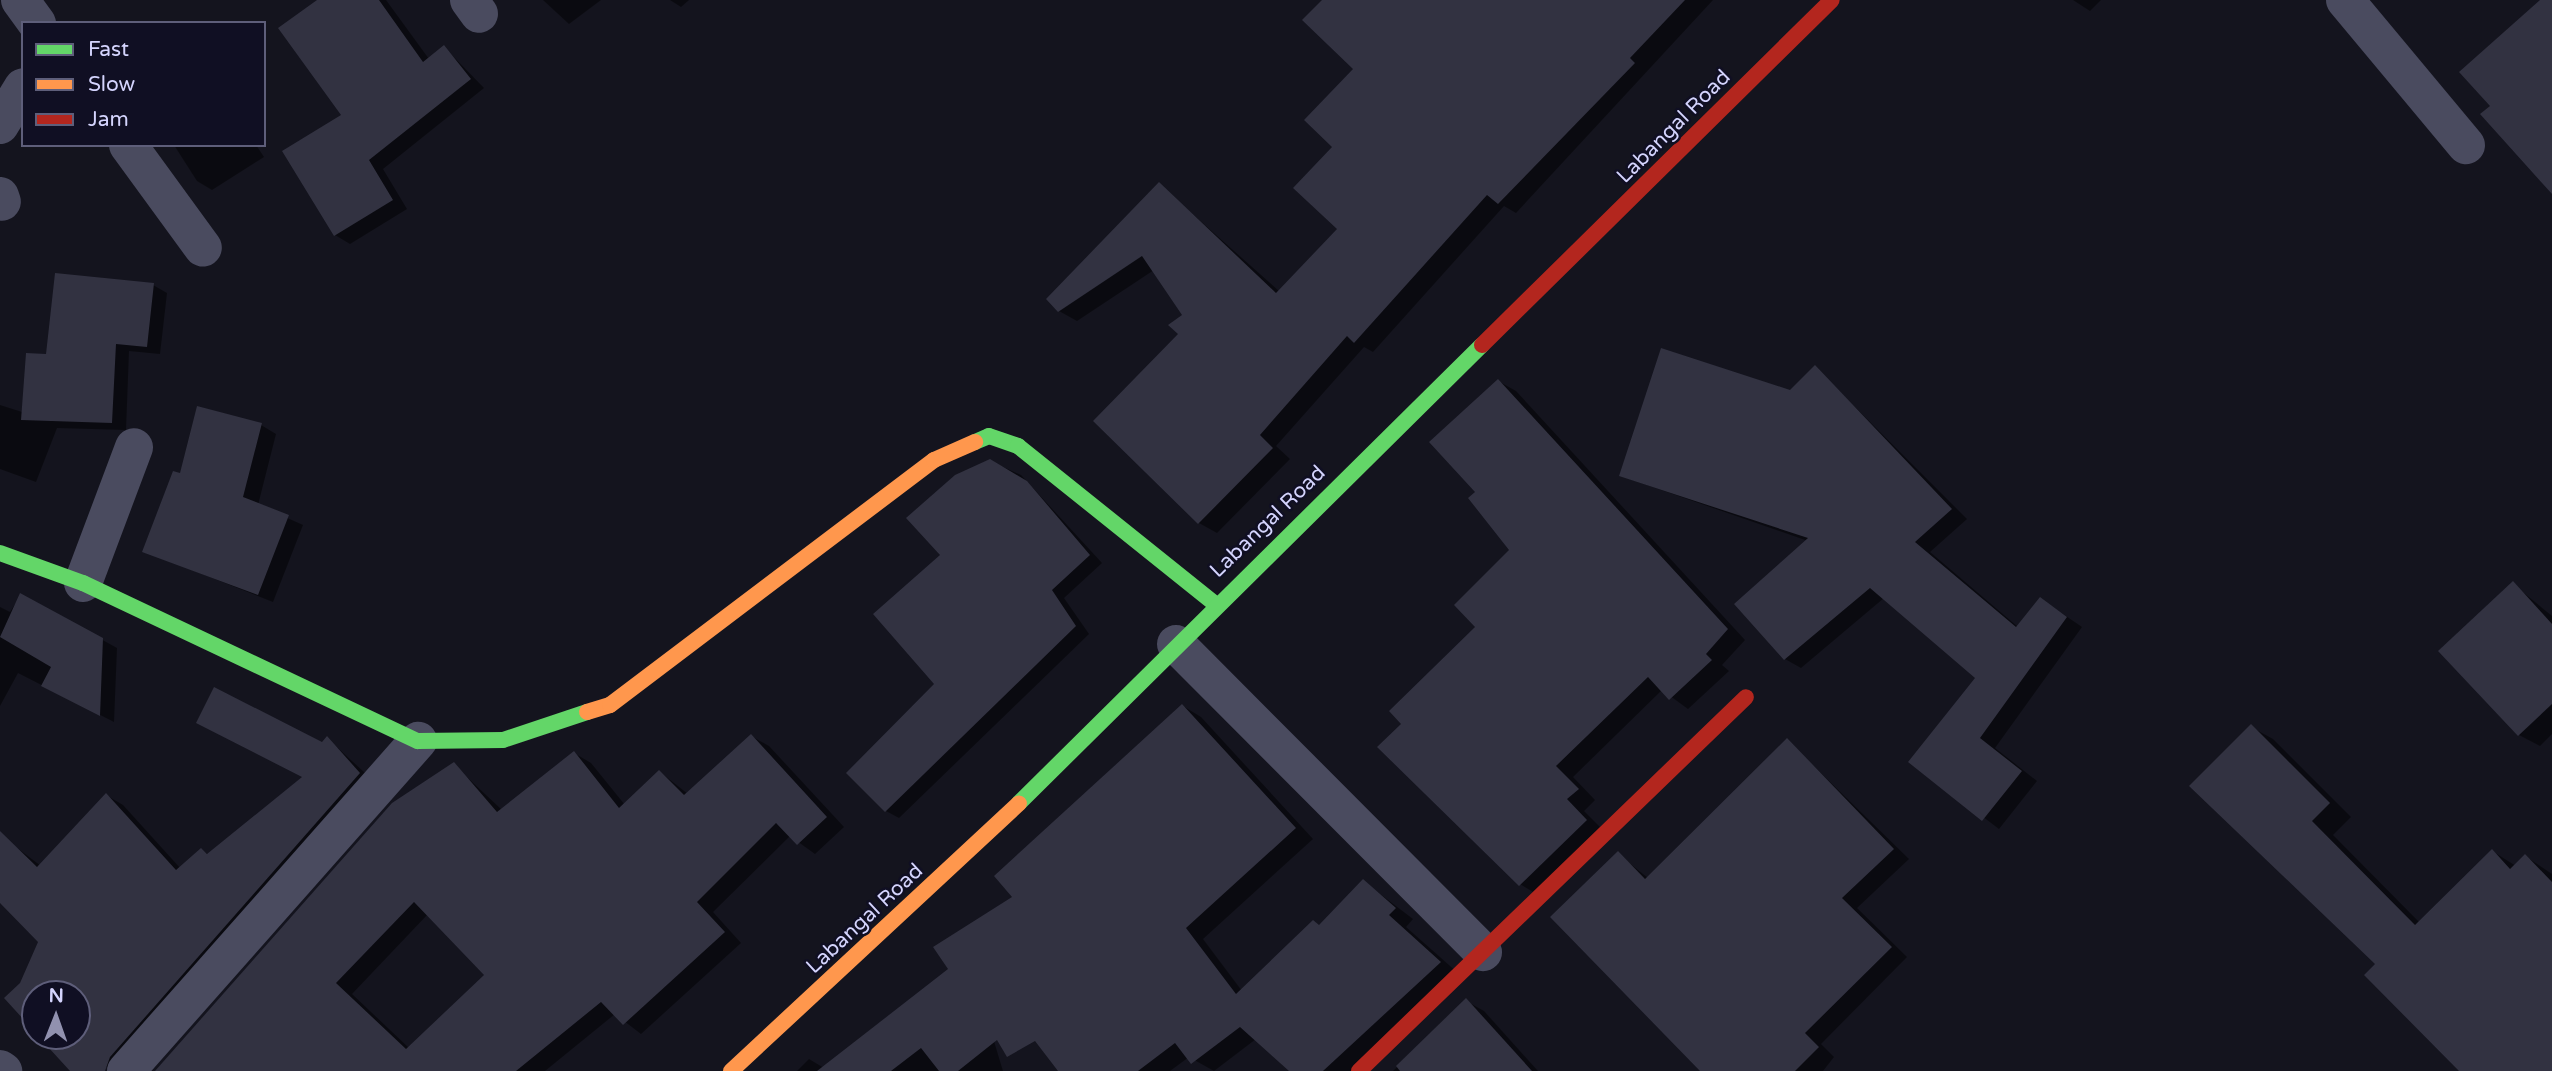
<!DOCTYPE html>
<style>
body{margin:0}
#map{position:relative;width:2552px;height:1071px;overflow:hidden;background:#14141e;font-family:"Varela Round",sans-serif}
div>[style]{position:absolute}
.shadow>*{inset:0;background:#0007}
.building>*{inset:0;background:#323241}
.street>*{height:38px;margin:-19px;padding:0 19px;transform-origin:19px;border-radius:19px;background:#4a4b5f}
.fast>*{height:16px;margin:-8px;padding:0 8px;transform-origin:8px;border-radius:8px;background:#63d668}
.slow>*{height:16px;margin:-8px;padding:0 8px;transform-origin:8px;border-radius:8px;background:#ff974d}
.jam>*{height:16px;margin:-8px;padding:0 8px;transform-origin:8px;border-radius:8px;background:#b3261e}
span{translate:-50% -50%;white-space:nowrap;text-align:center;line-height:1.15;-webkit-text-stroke:5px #100f23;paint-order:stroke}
.street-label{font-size:21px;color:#d4d4fd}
.legend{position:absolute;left:21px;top:21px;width:245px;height:126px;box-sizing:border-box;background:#100f23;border:2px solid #5e5e7a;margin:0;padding:9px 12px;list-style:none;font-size:21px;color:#d4d4fd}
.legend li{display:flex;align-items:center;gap:14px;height:35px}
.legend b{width:35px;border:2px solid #5e5e7a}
.north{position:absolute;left:21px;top:980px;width:70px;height:70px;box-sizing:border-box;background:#100f23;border:2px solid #5e5e7a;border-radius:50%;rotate:1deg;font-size:19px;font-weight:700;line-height:28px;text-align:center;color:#d4d4fd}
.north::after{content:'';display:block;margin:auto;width:24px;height:32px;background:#9191af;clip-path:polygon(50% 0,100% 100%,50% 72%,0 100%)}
</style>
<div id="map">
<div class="shadow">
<i style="clip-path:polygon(320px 0,386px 0,429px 59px,444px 47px,484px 88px,383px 169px,407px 209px,350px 244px,335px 235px,344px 116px)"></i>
<i style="clip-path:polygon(543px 0,601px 0,569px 24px)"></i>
<i style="clip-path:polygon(670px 0,689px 0,681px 7px)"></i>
<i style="clip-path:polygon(1325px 0,1713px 0,1516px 213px,1504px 206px,1373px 352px,1364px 347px,1276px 446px,1290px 459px,1217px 533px,1199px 523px,1180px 334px,1184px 316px,1154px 270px,1077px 321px,1059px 311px,1160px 185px,1280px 292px,1339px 229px,1335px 147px,1356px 68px)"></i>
<i style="clip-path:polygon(2073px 0,2101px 0,2090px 11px)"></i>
<i style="clip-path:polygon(174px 145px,256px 145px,264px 157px,212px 190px,197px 181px)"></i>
<i style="clip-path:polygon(153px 285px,167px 293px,160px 354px,129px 351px,126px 430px,57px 428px,36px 482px,0 469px,0 405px,41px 418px)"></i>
<i style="clip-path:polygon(1815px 367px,1967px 519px,1930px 552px,2018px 627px,2041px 599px,2082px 627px,1995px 748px,2037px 781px,1999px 829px,1911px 762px,1977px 678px,1884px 598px,1801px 668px,1785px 659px,1808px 541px,1621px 476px,1790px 392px)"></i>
<i style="clip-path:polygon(1498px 381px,1516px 391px,1745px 640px,1722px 665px,1729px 671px,1688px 709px,1662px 690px,1573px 777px,1595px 800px,1584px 811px,1604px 831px,1538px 895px,1520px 884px,1404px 724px,1478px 627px,1511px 550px,1478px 492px)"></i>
<i style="clip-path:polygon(261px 425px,276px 434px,258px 505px,303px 525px,273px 602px,144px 551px,181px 475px)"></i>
<i style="clip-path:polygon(990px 461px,1021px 475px,1102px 563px,1064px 598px,1089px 634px,899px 818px,886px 811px,936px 684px,943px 556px)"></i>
<i style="clip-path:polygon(2513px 584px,2552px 616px,2552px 734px,2540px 746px,2519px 735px)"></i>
<i style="clip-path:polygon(21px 595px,117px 648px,114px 722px,18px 673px,0 706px,0 607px,10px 612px)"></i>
<i style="clip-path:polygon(1183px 706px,1201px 717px,1313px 839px,1203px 939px,1242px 991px,1320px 926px,1363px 881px,1413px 919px,1406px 927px,1458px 973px,1359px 1071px,1292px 1071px,1256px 1039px,1214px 1071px,1189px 1057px,1170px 1071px,1060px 1071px,1015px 897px)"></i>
<i style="clip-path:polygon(2251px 727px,2273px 739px,2351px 817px,2333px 835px,2420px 923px,2492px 851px,2516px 866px,2525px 856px,2552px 874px,2552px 1071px,2461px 1071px,2378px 964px)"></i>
<i style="clip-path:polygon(evenodd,751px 736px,769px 746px,844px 827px,815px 854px,790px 836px,713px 912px,741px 943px,641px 1034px,615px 1014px,545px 1071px,158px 1071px,454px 765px,502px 810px,574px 753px,591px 763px,625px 805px,660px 772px,688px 794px,751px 736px,428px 914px,486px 975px,409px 1048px,352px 994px,428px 914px)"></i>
<i style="clip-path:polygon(328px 739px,377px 784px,108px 1067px,72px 1071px,41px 1036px,77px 1036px,77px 994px,35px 994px,35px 1030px,21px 984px,41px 941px,0 901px,0 850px,8px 841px,41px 866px,106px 795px,123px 805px,181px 869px,202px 850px,209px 855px,304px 777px)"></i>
<i style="clip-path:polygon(1787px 740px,1909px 859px,1857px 908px,1907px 957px,1821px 1044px,1834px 1057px,1823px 1071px,1702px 1071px,1618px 854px,1648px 878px)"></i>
<i style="clip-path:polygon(973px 972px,1003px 1071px,797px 1071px,809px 1059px,824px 1068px)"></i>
<i style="clip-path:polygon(1466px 1001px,1484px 1011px,1538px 1071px,1393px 1071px)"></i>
</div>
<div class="building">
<i style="clip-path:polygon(317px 0,379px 0,423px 62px,444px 45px,471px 79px,369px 160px,393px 200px,334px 236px,282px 151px,341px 115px,278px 28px)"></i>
<i style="clip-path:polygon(1322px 0,1685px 0,1630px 58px,1635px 63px,1498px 204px,1487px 195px,1354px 343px,1347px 336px,1260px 435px,1273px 448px,1198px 524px,1093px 421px,1178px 334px,1168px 325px,1182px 315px,1142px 256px,1058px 312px,1046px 299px,1159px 182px,1276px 293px,1337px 229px,1293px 188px,1332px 147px,1304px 120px,1353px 69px,1302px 20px)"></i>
<i style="clip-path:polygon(2540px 0,2552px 0,2552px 194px,2480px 114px,2490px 106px,2459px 72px)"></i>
<i style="clip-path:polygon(55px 273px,154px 283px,147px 347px,116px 344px,112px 423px,21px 420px,26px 353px,46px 354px)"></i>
<i style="clip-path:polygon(1661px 348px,1790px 390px,1815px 365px,1952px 509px,1915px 542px,2016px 627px,2040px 597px,2067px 617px,1980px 738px,2022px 771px,1982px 821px,1908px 762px,1975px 678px,1870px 588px,1784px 660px,1734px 604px,1808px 538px,1619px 476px)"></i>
<i style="clip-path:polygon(1498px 379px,1728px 629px,1706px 654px,1712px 660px,1669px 700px,1648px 677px,1556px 766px,1579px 789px,1567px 799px,1587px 820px,1519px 886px,1377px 747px,1401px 724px,1389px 711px,1475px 627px,1454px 605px,1509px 550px,1468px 498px,1475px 492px,1429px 442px)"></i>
<i style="clip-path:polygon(197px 406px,262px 423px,243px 497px,289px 515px,258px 595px,142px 552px,173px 471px,180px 473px)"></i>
<i style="clip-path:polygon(990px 459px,1027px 481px,1090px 555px,1052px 590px,1076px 626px,885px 812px,846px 773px,934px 684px,873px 614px,940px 555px,906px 518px,955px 475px)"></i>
<i style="clip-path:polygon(2513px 581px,2552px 624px,2552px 704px,2518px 736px,2438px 651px)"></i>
<i style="clip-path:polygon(20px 593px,103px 638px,100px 716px,41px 686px,51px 667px,0 637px)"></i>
<i style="clip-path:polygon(214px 687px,322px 742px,327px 736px,360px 773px,110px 1057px,105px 1071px,70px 1071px,38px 1036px,77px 1036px,77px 994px,35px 994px,35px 1032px,4px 998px,20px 983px,38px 942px,0 903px,0 831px,37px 867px,106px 793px,176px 870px,201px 848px,207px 854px,302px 777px,196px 723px)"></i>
<i style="clip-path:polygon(1182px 704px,1296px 828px,1186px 928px,1236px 994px,1313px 920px,1319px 925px,1363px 879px,1396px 908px,1389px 915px,1441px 962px,1323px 1071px,1289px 1071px,1240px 1027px,1191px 1064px,1175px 1043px,1138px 1071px,1058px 1071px,1035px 1041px,1007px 1057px,997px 1040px,958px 1071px,939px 1071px,921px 1048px,891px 1071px,817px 1071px,948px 969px,933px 947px,1012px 897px,994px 876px)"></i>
<i style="clip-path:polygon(2251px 724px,2330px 803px,2312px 821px,2415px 925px,2492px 849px,2510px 869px,2525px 854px,2552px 882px,2552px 1071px,2459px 1071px,2364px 975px,2375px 964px,2189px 786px)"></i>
<i style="clip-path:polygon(evenodd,751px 734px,827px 817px,797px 845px,776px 823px,697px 902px,725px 932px,623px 1025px,601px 1002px,516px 1071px,155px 1071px,392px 803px,454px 762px,497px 812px,574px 751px,619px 808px,659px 770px,684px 795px,751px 734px,414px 902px,484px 975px,406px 1049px,336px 983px,414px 902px)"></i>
<i style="clip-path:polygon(1787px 738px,1894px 849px,1842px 898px,1892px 947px,1805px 1033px,1819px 1047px,1795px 1071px,1700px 1071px,1550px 917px,1618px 851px,1645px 879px)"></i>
<i style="clip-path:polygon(1466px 998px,1532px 1071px,1400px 1071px,1396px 1066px)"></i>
</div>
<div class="street">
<i style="left:20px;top:0;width:29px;rotate:54deg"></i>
<i style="left:469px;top:0;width:17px;rotate:54deg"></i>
<i style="left:2345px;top:0;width:189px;rotate:50.2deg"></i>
<i style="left:0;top:125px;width:44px;rotate:-58.8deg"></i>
<i style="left:128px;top:145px;width:127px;rotate:53.9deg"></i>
<i style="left:0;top:196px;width:6px;rotate:72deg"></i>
<i style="left:83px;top:583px;width:145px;rotate:-69.4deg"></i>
<i style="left:1176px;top:644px;width:435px;rotate:45.1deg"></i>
<i style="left:0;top:1069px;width:4px;rotate:34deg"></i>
<i style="left:126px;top:1071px;width:441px;rotate:-48.5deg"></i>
</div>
<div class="fast">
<i style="left:975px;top:442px;width:15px;rotate:-23deg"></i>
<i style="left:989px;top:436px;width:31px;rotate:19deg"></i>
<i style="left:1018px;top:446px;width:253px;rotate:38.7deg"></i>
<i style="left:0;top:553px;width:88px;rotate:19.9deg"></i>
<i style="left:83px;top:583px;width:370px;rotate:25.3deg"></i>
<i style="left:418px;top:741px;width:85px;rotate:-0.7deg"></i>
<i style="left:503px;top:740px;width:89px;rotate:-18.4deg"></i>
<i style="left:1019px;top:803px;width:651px;rotate:-44.69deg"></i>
</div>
<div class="slow">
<i style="left:587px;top:712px;width:24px;rotate:-17deg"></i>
<i style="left:610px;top:705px;width:406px;rotate:-37.1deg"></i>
<i style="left:934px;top:460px;width:45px;rotate:-23.7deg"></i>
<i style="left:731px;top:1071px;width:393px;rotate:-42.9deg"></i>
</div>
<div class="jam">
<i style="left:1482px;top:345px;width:491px;rotate:-44.6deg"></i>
<i style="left:1359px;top:1071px;width:538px;rotate:-44.02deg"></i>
</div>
<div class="street-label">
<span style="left:1674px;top:127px;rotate:-45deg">Labangal Road</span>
<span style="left:1268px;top:522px;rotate:-44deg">Labangal Road</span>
<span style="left:865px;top:919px;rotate:-43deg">Labangal Road</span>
</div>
<ul class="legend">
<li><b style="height:9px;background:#63d668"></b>Fast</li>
<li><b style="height:9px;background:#ff974d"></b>Slow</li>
<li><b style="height:9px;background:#b3261e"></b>Jam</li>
</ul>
<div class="north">N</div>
</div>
